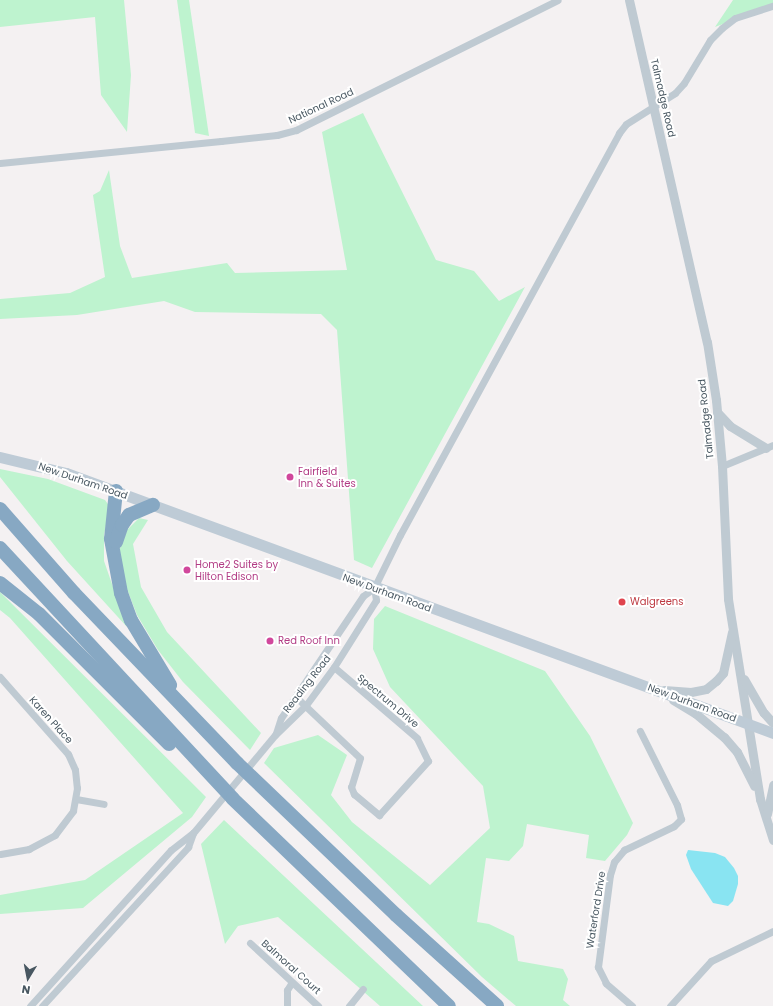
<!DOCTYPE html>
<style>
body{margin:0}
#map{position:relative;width:773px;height:1006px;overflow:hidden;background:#f4f1f2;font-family:Poppins,sans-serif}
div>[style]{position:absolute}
.green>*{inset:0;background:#bef3cf}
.water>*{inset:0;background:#89e4f2}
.minor>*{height:7px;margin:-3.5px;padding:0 3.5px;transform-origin:3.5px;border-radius:3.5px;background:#bfcad2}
.tertiary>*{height:9px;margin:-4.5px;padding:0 4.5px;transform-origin:4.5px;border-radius:4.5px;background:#bfcad2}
.secondary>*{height:11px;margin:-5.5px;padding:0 5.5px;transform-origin:5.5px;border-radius:5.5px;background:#becbd6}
.motorway>*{height:14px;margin:-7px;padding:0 7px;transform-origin:7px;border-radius:7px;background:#87a8c3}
.dots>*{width:11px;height:11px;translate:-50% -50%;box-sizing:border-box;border:2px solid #fff;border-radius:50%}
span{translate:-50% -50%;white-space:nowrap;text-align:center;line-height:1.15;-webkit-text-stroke:4px #fff;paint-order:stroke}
.street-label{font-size:10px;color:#485761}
.hotel-label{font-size:10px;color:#b23c85}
.left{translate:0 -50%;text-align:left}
.health-label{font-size:10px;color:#be3a42}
.north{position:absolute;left:8px;top:958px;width:40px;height:40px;-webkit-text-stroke:3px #fff;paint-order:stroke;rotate:190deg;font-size:11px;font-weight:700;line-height:16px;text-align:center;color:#485761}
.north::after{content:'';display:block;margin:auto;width:14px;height:18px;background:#485761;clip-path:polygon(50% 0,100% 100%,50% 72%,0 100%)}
</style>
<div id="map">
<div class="green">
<i style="clip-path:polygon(0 0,124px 0,131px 75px,127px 132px,101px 95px,95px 17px,0 27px)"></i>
<i style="clip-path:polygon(177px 0,189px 0,209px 136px,195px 133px)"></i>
<i style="clip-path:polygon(733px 0,773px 0,773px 5px,715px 27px)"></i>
<i style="clip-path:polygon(363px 113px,436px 260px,474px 271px,499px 301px,525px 287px,372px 568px,354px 560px,337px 330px,321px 314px,195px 312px,164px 301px,77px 315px,0 319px,0 299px,70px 293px,105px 277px,93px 195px,100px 191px,109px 170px,120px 246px,132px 278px,227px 263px,235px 273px,347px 270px,322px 132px)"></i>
<i style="clip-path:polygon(0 469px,48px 479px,105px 500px,110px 507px,104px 535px,104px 561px,127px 627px,67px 561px,0 477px)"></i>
<i style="clip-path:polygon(139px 518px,148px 520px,133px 544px,141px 587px,167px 632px,261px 733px,250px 750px,183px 682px,158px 650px,137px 615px,125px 584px,119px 551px,127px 530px)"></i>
<i style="clip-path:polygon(0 592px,206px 797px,192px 817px,83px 908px,0 914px,0 895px,85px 880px,183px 813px,10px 618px,0 610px)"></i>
<i style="clip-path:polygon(385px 606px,545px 671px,590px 736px,633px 823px,627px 835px,605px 861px,586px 858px,589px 835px,527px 824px,523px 846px,509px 861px,486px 858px,477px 922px,489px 924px,514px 936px,518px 961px,563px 969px,568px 979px,563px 1000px,570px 1006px,516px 1006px,482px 977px,264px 763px,274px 748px,318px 735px,347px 755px,331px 795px,352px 822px,430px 885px,490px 828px,483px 786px,390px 687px,373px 649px,374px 619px)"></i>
<i style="clip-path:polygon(224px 820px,423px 1006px,380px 1006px,278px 917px,238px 926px,225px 944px,201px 844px)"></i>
</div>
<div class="water">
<i style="clip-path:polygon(688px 850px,715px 853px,725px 857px,734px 868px,738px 876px,738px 884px,733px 901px,728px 906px,713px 903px,691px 869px,686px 855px)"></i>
</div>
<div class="minor">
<i style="left:0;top:163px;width:222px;rotate:-5.7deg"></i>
<i style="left:221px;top:141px;width:56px;rotate:-6.1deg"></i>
<i style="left:277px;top:135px;width:20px;rotate:-15deg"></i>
<i style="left:296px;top:130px;width:292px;rotate:-26.4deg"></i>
<i style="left:722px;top:466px;width:55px;rotate:-22.4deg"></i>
<i style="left:374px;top:588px;width:59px;rotate:-63.9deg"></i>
<i style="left:400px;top:535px;width:458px;rotate:-61.4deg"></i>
<i style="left:619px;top:133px;width:11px;rotate:-52deg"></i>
<i style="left:626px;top:124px;width:58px;rotate:-32.3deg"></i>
<i style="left:675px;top:93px;width:13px;rotate:-48deg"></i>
<i style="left:684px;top:83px;width:50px;rotate:-58.8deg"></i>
<i style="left:710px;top:40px;width:17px;rotate:-45deg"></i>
<i style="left:722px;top:28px;width:16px;rotate:-38deg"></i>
<i style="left:735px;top:18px;width:40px;rotate:-18deg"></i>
<i style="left:0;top:677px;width:103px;rotate:48.6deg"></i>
<i style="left:68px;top:754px;width:17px;rotate:66deg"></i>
<i style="left:75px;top:770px;width:18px;rotate:84deg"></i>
<i style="left:77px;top:788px;width:23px;rotate:100deg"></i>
<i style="left:73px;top:811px;width:30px;rotate:127deg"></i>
<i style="left:55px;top:835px;width:30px;rotate:152deg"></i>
<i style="left:29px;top:849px;width:29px;rotate:170deg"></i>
<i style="left:296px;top:697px;width:88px;rotate:43.6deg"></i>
<i style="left:360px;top:758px;width:30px;rotate:107deg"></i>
<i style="left:351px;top:787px;width:8px;rotate:67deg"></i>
<i style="left:354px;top:794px;width:33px;rotate:40deg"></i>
<i style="left:379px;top:815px;width:73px;rotate:-47.8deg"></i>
<i style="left:428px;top:761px;width:25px;rotate:-116deg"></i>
<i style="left:417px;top:738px;width:109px;rotate:-139.5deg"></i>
<i style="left:276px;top:733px;width:16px;rotate:-72deg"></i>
<i style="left:281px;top:718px;width:147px;rotate:-56.1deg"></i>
<i style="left:363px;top:596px;width:14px;rotate:-36deg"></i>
<i style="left:76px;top:799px;width:28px;rotate:10deg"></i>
<i style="left:250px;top:943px;width:93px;rotate:42.8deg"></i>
<i style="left:30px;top:1006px;width:210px;rotate:-47.9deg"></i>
<i style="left:171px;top:850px;width:28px;rotate:-38deg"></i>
<i style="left:193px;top:833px;width:128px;rotate:-50.1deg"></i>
<i style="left:275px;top:735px;width:43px;rotate:-44.1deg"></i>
<i style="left:306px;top:705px;width:47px;rotate:-53.6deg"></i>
<i style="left:334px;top:667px;width:79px;rotate:-57.9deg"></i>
<i style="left:376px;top:600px;width:12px;rotate:-99deg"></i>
<i style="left:42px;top:1006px;width:216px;rotate:-47.4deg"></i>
<i style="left:188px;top:847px;width:15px;rotate:-70deg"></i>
<i style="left:287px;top:1006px;width:16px;rotate:-90deg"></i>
<i style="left:287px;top:990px;width:9px;rotate:-58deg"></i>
<i style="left:349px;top:1006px;width:22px;rotate:-51deg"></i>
<i style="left:632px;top:1006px;width:35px;rotate:-139deg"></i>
<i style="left:606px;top:983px;width:18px;rotate:-117deg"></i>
<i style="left:598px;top:967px;width:93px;rotate:-82.6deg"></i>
<i style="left:610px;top:875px;width:14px;rotate:-73deg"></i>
<i style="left:614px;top:862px;width:16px;rotate:-50deg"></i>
<i style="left:624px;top:850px;width:55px;rotate:-25.6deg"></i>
<i style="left:674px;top:826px;width:10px;rotate:-45deg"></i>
<i style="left:681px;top:819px;width:15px;rotate:-106deg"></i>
<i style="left:677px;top:805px;width:83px;rotate:-116.6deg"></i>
<i style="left:670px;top:1006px;width:61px;rotate:-47.7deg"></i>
<i style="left:711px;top:961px;width:69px;rotate:-25.8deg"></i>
</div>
<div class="tertiary">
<i style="left:629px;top:0;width:351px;rotate:77.2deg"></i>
<i style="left:707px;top:342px;width:59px;rotate:81.2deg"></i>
<i style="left:716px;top:400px;width:66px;rotate:84.8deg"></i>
<i style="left:722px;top:466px;width:133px;rotate:87.4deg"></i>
<i style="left:728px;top:599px;width:203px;rotate:80.9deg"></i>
<i style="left:760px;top:799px;width:43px;rotate:72.4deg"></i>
<i style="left:717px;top:412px;width:19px;rotate:47deg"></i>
<i style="left:730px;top:426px;width:42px;rotate:31.4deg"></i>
<i style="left:744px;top:679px;width:39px;rotate:60deg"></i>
<i style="left:764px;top:713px;width:13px;rotate:48deg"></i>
<i style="left:664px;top:690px;width:27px;rotate:4deg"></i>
<i style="left:691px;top:692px;width:15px;rotate:-11deg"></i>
<i style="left:706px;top:689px;width:13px;rotate:-39deg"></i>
<i style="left:716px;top:681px;width:11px;rotate:-49deg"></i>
<i style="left:723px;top:673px;width:42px;rotate:-77.6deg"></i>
<i style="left:673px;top:700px;width:26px;rotate:31deg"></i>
<i style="left:695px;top:713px;width:38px;rotate:40deg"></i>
<i style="left:724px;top:737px;width:20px;rotate:49deg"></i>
<i style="left:737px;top:752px;width:38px;rotate:63deg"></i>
<i style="left:767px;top:814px;width:30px;rotate:-78deg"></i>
</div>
<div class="secondary">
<i style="left:0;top:457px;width:68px;rotate:13.6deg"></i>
<i style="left:66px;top:473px;width:753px;rotate:20.19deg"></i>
</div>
<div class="motorway">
<i style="left:116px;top:491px;width:48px;rotate:95.9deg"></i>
<i style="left:111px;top:539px;width:55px;rotate:79.5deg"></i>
<i style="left:121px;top:593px;width:29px;rotate:70deg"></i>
<i style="left:131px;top:620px;width:76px;rotate:59deg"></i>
<i style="left:0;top:509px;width:112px;rotate:48.6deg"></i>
<i style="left:74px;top:593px;width:236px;rotate:46.2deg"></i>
<i style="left:237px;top:763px;width:220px;rotate:43.7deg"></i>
<i style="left:396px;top:915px;width:136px;rotate:42deg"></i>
<i style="left:116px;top:542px;width:18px;rotate:-71deg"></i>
<i style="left:122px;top:525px;width:12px;rotate:-55deg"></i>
<i style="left:129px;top:515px;width:26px;rotate:-23deg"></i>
<i style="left:0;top:548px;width:342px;rotate:47.1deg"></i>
<i style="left:233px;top:799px;width:299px;rotate:43.8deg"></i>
<i style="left:0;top:583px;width:50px;rotate:38.5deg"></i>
<i style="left:39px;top:614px;width:184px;rotate:45deg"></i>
</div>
<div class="dots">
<i style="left:290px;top:477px;background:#d1479c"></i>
<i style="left:187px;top:570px;background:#d1479c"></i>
<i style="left:622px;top:602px;background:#e0444e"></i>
<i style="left:270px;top:641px;background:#d1479c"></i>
</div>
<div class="street-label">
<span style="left:663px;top:98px;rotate:77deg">Talmadge Road</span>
<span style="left:321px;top:106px;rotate:-25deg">National Road</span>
<span style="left:706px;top:419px;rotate:-96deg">Talmadge Road</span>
<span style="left:83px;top:481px;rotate:19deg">New Durham Road</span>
<span style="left:387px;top:593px;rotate:20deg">New Durham Road</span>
<span style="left:307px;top:684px;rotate:-52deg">Reading Road</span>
<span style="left:388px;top:701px;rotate:40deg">Spectrum Drive</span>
<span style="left:692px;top:703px;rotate:20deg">New Durham Road</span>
<span style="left:51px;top:720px;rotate:48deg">Karen Place</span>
<span style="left:596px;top:910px;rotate:-81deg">Waterford Drive</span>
<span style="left:291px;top:967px;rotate:42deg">Balmoral Court</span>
</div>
<div class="hotel-label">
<span class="left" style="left:298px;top:477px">Fairfield<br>Inn &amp; Suites</span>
<span class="left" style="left:195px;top:570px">Home2 Suites by<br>Hilton Edison</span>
<span class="left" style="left:278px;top:641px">Red Roof Inn</span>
</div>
<div class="health-label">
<span class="left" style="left:630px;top:602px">Walgreens</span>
</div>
<div class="north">N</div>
</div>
